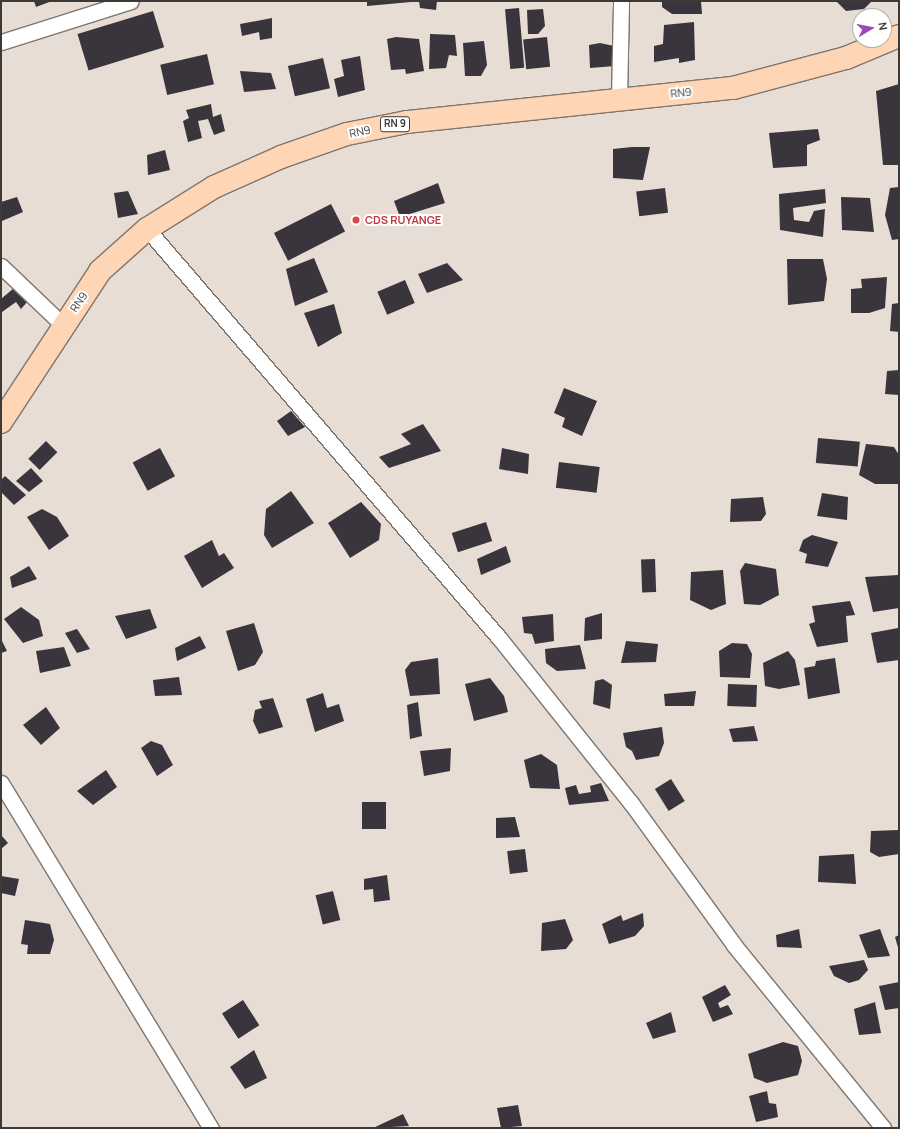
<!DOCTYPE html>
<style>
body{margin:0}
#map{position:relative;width:900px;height:1129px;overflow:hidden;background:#e8ddd5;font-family:Manrope,sans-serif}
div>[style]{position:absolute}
.building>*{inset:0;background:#3a343c;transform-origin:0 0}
.roads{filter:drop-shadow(1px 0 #7f766e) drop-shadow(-1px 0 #7f766e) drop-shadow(0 1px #7f766e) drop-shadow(0 -1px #7f766e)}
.street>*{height:15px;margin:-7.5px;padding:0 7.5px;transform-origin:7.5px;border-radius:7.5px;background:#fff}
.primary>*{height:22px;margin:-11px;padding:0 11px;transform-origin:11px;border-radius:11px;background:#fed5b5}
.dots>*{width:11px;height:11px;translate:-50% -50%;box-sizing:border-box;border:2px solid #fff;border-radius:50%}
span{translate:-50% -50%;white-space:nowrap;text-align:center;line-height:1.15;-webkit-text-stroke:4px #fff;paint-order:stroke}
.shield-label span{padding:1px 3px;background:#fff;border:1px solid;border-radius:3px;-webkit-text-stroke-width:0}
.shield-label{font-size:10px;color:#3d3936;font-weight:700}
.street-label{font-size:11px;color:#3d3936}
.health-label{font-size:11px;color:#be3a42;font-weight:700}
.left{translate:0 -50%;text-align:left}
.frame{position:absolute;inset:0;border:2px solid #3d3936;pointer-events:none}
.north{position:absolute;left:852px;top:8px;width:40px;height:40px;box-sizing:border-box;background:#fff;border:1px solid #b1b0af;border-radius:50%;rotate:80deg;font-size:11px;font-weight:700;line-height:16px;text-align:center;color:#3d3936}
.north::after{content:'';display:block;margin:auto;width:14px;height:18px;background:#9d49b7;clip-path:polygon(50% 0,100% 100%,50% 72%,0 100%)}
</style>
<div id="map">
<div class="building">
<i style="clip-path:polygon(34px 1px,52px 1px,36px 7px)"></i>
<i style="clip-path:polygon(367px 1px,410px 1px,411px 2px,367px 6px)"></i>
<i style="clip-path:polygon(419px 1px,437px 1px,436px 10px,420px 8px)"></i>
<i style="clip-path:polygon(662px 1px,701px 1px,702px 14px,672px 14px,662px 7px)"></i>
<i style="clip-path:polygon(836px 1px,872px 1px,864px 9px,846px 11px)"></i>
<i style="left:519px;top:8px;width:60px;height:14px;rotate:85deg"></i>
<i style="clip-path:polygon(543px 9px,545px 26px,538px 34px,528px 34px,527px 10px)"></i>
<i style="left:153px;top:11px;width:38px;height:79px;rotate:73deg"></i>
<i style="clip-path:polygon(272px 18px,272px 38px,260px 40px,259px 32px,242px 36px,240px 24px)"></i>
<i style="clip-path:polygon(694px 22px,695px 60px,679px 63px,679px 58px,654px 62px,654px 46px,663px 44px,664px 25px)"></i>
<i style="clip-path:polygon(430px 34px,455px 35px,457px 56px,449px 55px,446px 68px,429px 69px)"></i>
<i style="clip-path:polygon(396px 37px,419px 39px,424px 71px,406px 74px,405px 69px,391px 70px,387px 39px)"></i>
<i style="left:547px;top:37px;width:30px;height:24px;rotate:84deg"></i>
<i style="clip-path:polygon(484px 41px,487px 65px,481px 76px,465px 76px,463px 43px)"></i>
<i style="clip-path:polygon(600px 43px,614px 46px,615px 66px,590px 68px,589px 45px)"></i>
<i style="left:207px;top:54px;width:31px;height:48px;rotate:77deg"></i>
<i style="clip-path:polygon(360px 56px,365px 90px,338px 97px,334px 79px,344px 76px,341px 60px)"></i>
<i style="left:323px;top:58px;width:31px;height:36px;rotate:77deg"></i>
<i style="clip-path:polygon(240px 71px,271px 73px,276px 89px,244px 92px)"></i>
<i style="clip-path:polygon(899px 84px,899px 165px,883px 165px,876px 91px)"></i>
<i style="clip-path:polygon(211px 104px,213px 117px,221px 114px,225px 131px,214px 135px,208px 119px,198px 121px,202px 138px,188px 142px,183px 121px,189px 118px,186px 110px)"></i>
<i style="clip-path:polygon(818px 129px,820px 140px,807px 145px,807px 166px,773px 168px,769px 133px)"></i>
<i style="clip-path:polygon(632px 147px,650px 147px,643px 180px,613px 178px,613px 149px)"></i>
<i style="clip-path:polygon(165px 150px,170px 170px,148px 175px,147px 155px)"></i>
<i style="clip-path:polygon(438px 183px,445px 203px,400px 217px,394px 201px)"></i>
<i style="clip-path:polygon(899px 187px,899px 239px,892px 240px,885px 215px,890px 188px)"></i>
<i style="left:665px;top:188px;width:25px;height:29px;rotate:83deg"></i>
<i style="clip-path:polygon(825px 189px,826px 203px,793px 208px,794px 220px,809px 222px,814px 211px,825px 209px,823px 237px,780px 230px,779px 194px)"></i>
<i style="clip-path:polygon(128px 191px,138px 214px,118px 218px,114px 193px)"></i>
<i style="clip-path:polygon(17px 197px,23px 212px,2px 221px,1px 202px)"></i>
<i style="clip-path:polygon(841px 197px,870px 198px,874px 232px,842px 230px)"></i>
<i style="left:331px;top:204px;width:31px;height:64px;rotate:63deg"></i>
<i style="clip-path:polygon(314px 258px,328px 292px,295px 306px,286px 269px)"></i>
<i style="clip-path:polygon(787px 259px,823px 259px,827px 279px,824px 301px,788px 305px)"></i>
<i style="clip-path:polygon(447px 263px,463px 280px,427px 293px,418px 274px)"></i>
<i style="clip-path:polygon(887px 277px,885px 308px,869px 313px,851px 313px,851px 289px,862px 288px,861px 279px)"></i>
<i style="left:405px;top:280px;width:25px;height:30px;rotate:67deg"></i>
<i style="clip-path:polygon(14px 288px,28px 301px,21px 309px,16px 302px,2px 312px,1px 299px)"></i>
<i style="clip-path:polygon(899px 303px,899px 332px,890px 331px,892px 304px)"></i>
<i style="clip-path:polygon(334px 304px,342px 333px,318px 347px,304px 313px)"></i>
<i style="clip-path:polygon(899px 370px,899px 395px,885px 394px,887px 371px)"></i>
<i style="clip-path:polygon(564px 388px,597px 401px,582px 436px,562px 427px,565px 418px,554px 413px)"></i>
<i style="clip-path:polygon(291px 411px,305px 427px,288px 436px,277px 421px)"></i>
<i style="clip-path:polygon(423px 424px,441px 451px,389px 468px,379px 457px,411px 444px,401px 434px)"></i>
<i style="left:818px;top:438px;width:42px;height:25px;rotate:5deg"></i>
<i style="left:46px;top:441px;width:16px;height:25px;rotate:45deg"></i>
<i style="clip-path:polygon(866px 444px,894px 447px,899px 455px,898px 484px,875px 484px,859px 475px)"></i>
<i style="left:160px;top:448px;width:32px;height:31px;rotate:62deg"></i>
<i style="clip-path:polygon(502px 448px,529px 454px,528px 474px,499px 469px)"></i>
<i style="left:559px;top:462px;width:41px;height:26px;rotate:7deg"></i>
<i style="clip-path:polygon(31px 468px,43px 481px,29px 492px,16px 481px)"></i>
<i style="clip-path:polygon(5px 476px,26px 495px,14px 505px,1px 492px,1px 480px)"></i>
<i style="clip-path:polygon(291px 491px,314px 523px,272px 548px,264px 535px,266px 509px)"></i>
<i style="clip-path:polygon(822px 493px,848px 497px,847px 520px,817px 516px)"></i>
<i style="clip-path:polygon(763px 497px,766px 514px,761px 521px,730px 522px,731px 499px)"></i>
<i style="clip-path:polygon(361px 502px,381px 524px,379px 540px,350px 558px,328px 523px)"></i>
<i style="clip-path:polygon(42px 509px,57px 517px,69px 536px,49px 550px,27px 517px)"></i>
<i style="left:486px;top:522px;width:20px;height:36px;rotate:72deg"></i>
<i style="clip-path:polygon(812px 535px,838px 542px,828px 567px,805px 563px,807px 554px,799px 551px,803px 540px)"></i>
<i style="clip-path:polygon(212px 540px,219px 556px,224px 553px,234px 568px,202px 588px,184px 556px)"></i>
<i style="clip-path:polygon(506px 546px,511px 562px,481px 575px,477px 559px)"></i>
<i style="left:655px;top:559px;width:33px;height:14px;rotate:88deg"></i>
<i style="clip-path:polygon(745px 563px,776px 569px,779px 595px,760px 605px,744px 604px,740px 571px)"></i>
<i style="clip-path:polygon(29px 566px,37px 579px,12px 588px,10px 577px)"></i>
<i style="clip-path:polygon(723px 570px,726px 604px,711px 610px,690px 600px,691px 572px)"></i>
<i style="clip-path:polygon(898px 575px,899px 608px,873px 612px,865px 577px)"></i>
<i style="clip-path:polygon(850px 601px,855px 615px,846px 616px,848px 642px,817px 647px,809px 624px,815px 622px,812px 606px)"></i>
<i style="clip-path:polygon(21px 607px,39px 620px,43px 636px,23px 643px,4px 619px)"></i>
<i style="clip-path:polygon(150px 609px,157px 628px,126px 639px,115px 616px)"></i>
<i style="clip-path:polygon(602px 613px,602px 639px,584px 641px,585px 618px)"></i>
<i style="clip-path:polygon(553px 614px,554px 641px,535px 644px,532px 634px,524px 633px,522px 617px)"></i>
<i style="clip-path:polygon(254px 623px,263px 652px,255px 665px,238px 671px,226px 631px)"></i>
<i style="clip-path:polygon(898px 628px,899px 660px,877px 663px,871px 633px)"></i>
<i style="clip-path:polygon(77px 629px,90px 649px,77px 653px,65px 633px)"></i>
<i style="clip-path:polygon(200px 636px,206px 648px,177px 661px,175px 648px)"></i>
<i style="clip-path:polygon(1px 639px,7px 651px,1px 653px)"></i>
<i style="clip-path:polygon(626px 641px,658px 644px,656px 662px,621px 663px)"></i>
<i style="clip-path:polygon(732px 643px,747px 644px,752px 654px,750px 678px,720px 677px,719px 651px)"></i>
<i style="clip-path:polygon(580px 645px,586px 669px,557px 671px,546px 663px,545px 649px)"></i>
<i style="clip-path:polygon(64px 647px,71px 666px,40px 673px,36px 651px)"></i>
<i style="clip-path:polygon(788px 651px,795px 660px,800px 685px,779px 689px,765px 686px,763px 663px)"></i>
<i style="clip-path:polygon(438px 658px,440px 694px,410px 696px,405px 670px,411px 662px)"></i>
<i style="clip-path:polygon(835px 658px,840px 693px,808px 699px,804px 668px,815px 666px,816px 661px)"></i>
<i style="clip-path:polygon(179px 677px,182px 695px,155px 696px,153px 680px)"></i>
<i style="clip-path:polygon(490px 678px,504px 696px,508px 712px,474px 721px,465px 684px)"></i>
<i style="clip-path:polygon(603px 679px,612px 685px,610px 709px,593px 704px,595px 681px)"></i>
<i style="left:728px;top:684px;width:29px;height:22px;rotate:2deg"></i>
<i style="clip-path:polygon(696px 691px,694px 706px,665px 706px,664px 694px)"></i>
<i style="clip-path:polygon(323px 693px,327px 708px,339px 704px,344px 721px,315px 732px,306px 699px)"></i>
<i style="clip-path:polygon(273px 698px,283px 727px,259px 734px,253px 721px,255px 710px,262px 708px,259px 701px)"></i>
<i style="clip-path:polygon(418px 702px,422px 736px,410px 739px,407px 705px)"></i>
<i style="clip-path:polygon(46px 707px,60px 728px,41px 745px,23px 725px)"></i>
<i style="clip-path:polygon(754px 726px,758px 741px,733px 742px,729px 729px)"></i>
<i style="clip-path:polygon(662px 727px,664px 743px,659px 756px,636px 760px,632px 751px,626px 747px,623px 733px)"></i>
<i style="clip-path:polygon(151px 741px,162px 745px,173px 765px,157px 776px,141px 748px)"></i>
<i style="clip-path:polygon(451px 748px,450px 771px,424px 776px,420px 751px)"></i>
<i style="clip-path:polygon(541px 754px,557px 765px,560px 789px,530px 788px,524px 760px)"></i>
<i style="clip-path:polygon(106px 770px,117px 787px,93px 805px,77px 791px)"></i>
<i style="left:671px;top:779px;width:26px;height:19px;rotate:58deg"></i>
<i style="clip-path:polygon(601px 783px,609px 801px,569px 805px,565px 788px,576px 785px,579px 794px,591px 792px,590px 786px)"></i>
<i style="left:362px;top:802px;width:24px;height:27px"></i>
<i style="clip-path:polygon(515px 817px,520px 837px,496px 838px,496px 818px)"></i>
<i style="clip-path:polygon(898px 830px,899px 854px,879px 857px,870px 852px,871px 831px)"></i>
<i style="clip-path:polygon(1px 835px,8px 843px,1px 849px)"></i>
<i style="left:525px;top:849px;width:23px;height:18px;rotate:83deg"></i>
<i style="clip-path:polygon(854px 854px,856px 884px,818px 882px,819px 856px)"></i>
<i style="clip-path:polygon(387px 875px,390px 900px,374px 902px,373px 889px,364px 890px,364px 879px)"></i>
<i style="clip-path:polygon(1px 876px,19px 879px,15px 896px,1px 893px)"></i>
<i style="left:333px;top:891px;width:30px;height:18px;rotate:76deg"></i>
<i style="clip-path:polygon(643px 913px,644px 926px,635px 936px,609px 944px,602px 924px,621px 915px,623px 921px)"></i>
<i style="clip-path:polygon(565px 919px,573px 940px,566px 949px,541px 951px,542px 923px)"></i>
<i style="clip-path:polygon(25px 920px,50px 924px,54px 940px,50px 954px,27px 954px,28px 945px,21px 944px)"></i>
<i style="clip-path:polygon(799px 929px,802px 948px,777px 947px,776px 935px)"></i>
<i style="clip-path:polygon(880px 929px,890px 956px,868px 958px,859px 935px)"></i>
<i style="clip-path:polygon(899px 935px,899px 951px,895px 937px)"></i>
<i style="clip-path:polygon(864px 960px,868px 970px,859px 980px,849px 983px,834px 976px,829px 966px)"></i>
<i style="clip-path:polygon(899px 982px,899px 1008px,885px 1010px,879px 986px)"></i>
<i style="clip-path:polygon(725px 985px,731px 995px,718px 1003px,720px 1008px,728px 1005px,733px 1014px,713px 1022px,702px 997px)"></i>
<i style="left:243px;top:1000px;width:30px;height:25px;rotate:57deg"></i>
<i style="clip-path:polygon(875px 1002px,881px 1033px,859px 1035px,854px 1009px)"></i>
<i style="clip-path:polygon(671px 1012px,676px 1032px,653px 1039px,646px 1023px)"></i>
<i style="clip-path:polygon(783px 1042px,798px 1046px,802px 1061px,798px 1075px,767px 1083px,754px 1078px,748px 1054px)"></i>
<i style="clip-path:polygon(254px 1050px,267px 1078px,245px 1089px,230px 1067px)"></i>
<i style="clip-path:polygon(767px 1091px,769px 1103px,776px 1104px,778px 1117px,756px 1122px,749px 1096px)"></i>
<i style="clip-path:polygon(518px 1105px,522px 1126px,501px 1128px,497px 1108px)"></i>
<i style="clip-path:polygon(403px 1114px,409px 1126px,373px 1128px)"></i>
</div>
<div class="roads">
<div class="street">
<i style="left:1px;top:42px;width:136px;rotate:-17.5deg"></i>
<i style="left:619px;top:99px;width:98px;rotate:-88.8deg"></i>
<i style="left:147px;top:229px;width:541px;rotate:49.27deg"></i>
<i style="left:500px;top:639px;width:210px;rotate:51.4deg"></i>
<i style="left:631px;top:803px;width:175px;rotate:54deg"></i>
<i style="left:734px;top:945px;width:236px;rotate:50.8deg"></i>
<i style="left:1px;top:266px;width:86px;rotate:43.6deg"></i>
<i style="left:1px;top:783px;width:404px;rotate:58.7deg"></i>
</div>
<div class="primary">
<i style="left:1px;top:422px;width:181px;rotate:-56.7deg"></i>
<i style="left:100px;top:271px;width:63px;rotate:-41.8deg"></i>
<i style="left:147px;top:229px;width:79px;rotate:-32.1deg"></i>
<i style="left:214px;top:187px;width:73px;rotate:-24.1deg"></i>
<i style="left:281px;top:157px;width:70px;rotate:-19.2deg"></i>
<i style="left:347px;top:134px;width:61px;rotate:-11.3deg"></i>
<i style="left:407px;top:122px;width:328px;rotate:-6deg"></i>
<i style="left:733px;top:88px;width:117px;rotate:-14.9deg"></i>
<i style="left:846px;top:58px;width:57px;rotate:-22.5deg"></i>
</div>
</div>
<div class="dots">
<i style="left:356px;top:220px;background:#e0444e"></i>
</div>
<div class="shield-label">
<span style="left:395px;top:124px">RN 9</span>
</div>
<div class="street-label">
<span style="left:681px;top:93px;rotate:-6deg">RN9</span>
<span style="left:360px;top:132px;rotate:-12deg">RN9</span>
<span style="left:79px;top:302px;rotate:-56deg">RN9</span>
</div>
<div class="health-label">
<span class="left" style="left:365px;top:220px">CDS RUYANGE</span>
</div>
<div class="frame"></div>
<div class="north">N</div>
</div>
